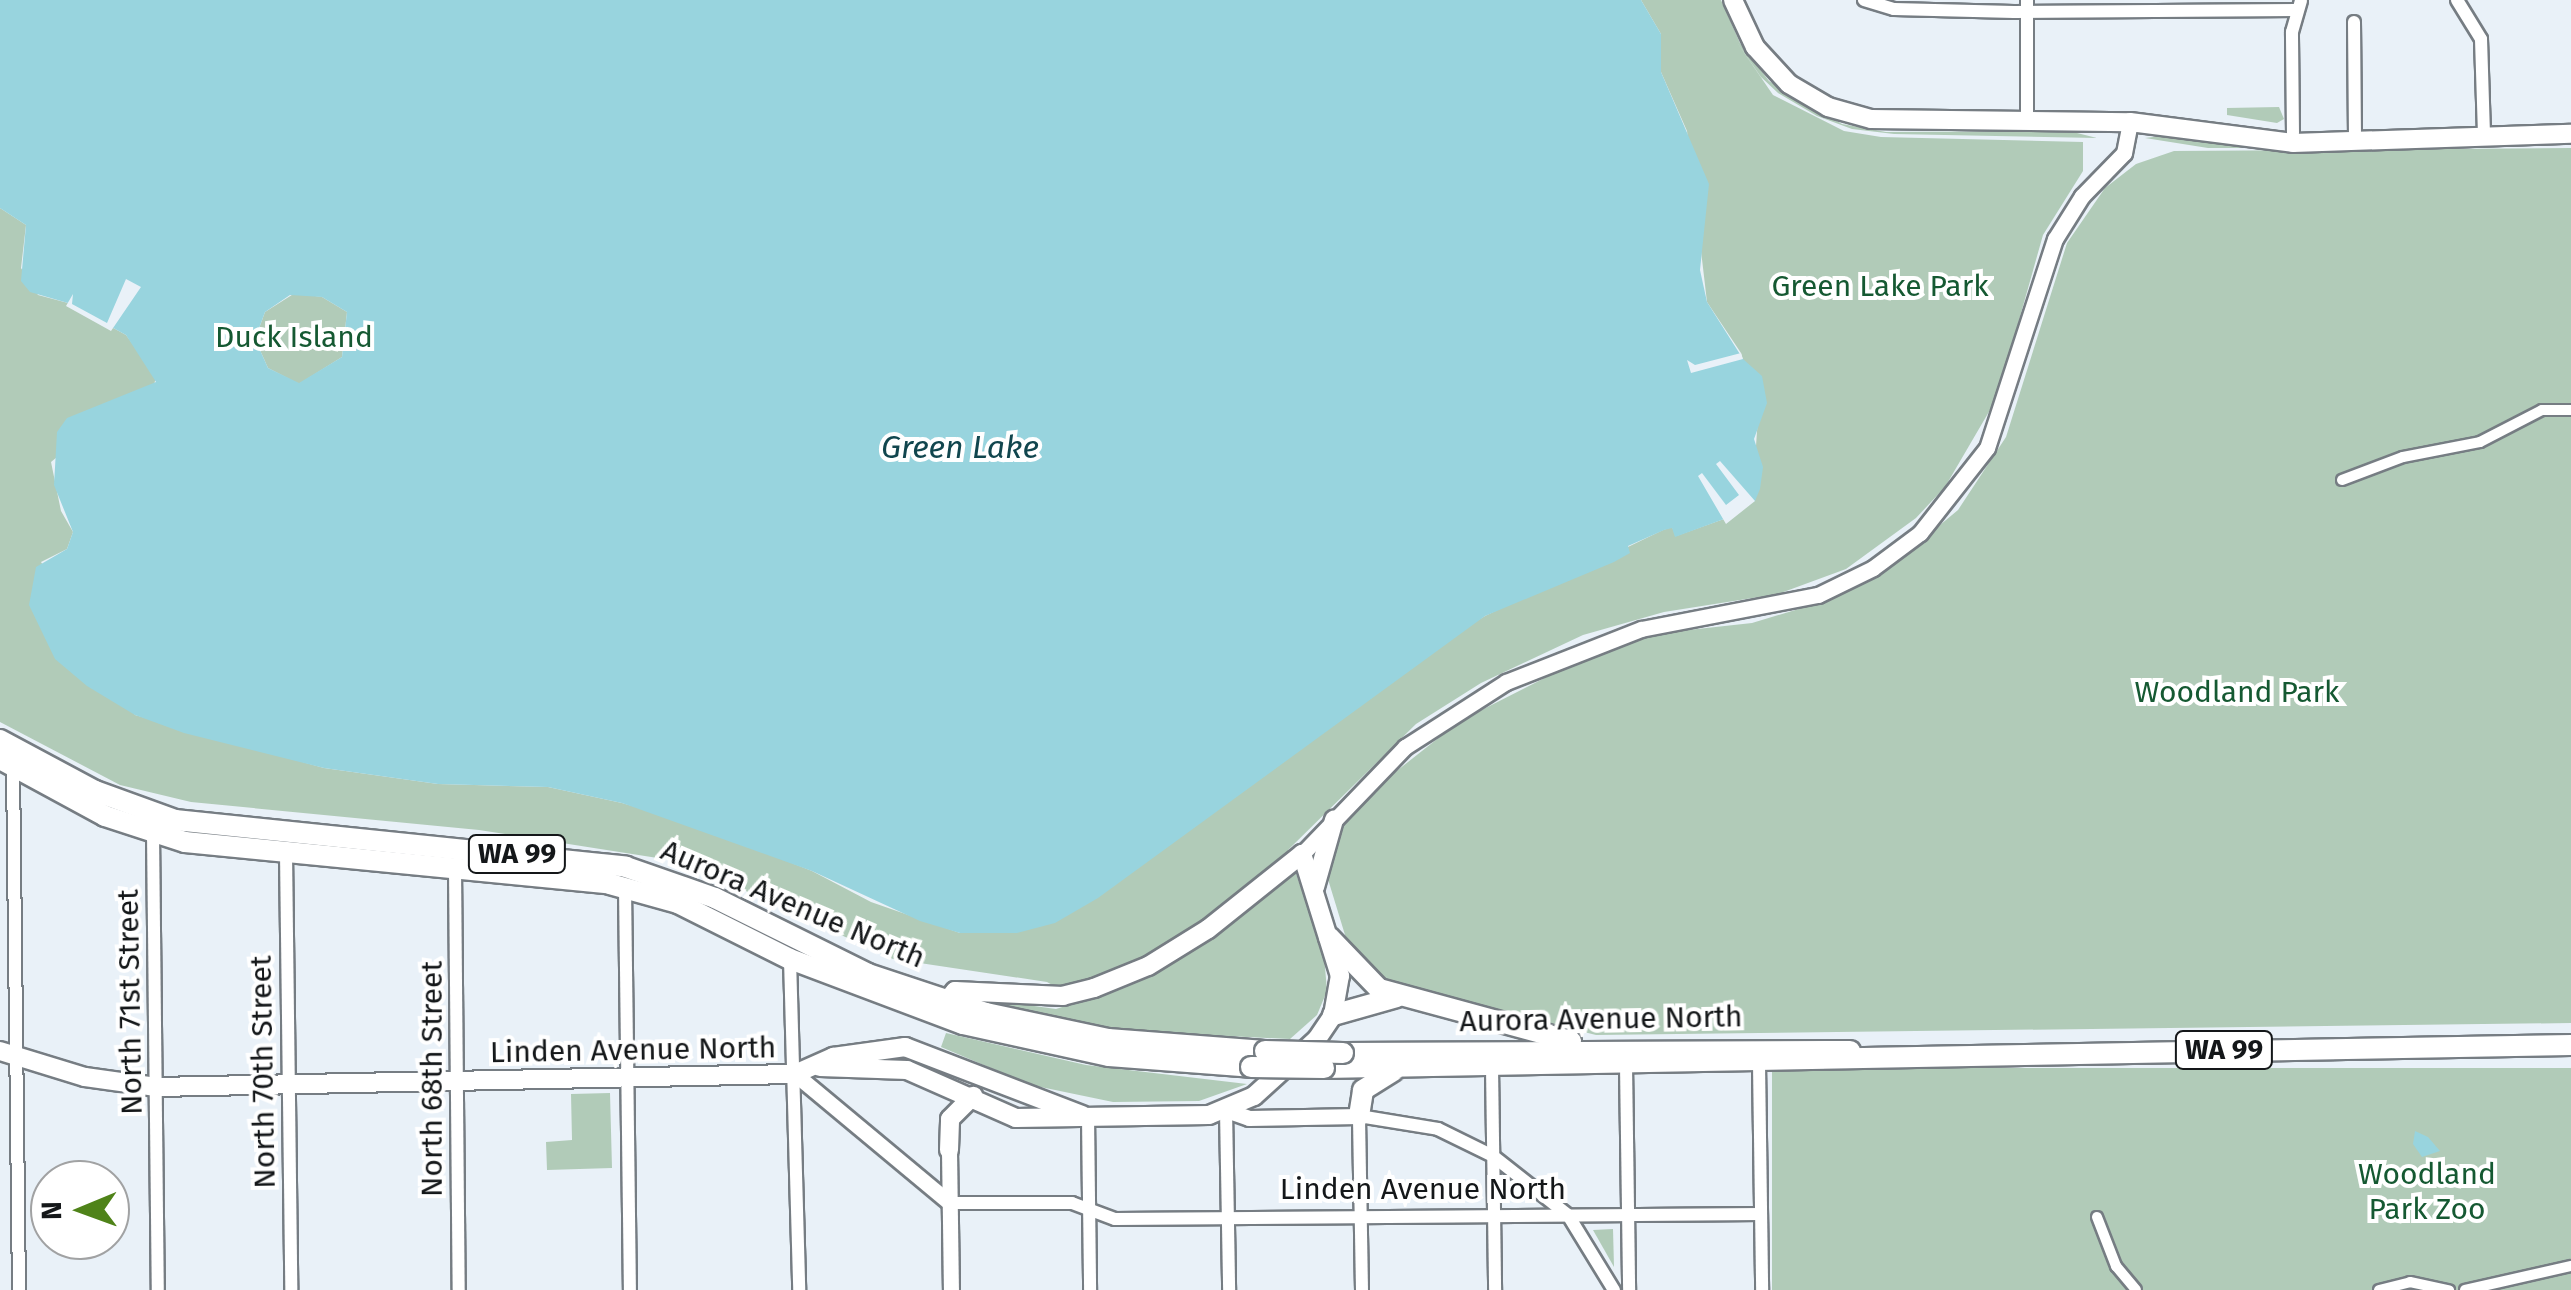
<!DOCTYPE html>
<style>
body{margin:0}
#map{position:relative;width:2571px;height:1290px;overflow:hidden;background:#e9f1f8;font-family:"Fira Sans",sans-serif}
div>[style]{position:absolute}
.green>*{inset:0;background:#b1cbb8;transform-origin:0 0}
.water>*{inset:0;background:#98d4de}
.pier>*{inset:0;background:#e9f1f8}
.roads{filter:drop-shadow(2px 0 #767d83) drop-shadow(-2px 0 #767d83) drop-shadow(0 2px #767d83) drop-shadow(0 -2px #767d83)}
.pedestrian>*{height:10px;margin:-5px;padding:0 5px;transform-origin:5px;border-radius:5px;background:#fff}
.minor>*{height:12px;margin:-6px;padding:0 6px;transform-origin:6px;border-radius:6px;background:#fff}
.tertiary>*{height:15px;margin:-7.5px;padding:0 7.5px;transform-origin:7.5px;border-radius:7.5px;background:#fff}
.secondary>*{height:18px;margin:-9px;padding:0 9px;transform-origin:9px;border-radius:9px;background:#fff}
.trunk>*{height:20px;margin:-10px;padding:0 10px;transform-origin:10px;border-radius:10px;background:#fff}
.bridges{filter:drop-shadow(2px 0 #767d83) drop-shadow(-2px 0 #767d83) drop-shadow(0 2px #767d83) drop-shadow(0 -2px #767d83)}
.trunk-bridge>*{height:20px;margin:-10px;padding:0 10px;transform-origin:10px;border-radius:10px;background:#fff}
span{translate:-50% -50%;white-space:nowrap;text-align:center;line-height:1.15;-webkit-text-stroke:8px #fff;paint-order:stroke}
.shield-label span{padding:2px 8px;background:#fff;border:2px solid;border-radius:8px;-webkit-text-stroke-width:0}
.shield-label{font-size:28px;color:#141719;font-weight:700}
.park-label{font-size:30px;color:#155932}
.street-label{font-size:30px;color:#141719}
.water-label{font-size:32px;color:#11464e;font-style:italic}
.north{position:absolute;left:30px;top:1160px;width:100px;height:100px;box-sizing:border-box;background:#fff;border:2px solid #a1a2a3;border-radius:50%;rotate:269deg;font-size:28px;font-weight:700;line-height:40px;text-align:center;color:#141719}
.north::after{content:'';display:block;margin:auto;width:35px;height:45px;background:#4f8319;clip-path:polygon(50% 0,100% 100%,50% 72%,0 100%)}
</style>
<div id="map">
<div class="green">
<i style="clip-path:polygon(1641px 0,1721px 0,1740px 43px,1769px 81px,1842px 124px,1886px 132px,2069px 131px,2097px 138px,1894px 134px,1852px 129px,1817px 116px,1778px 93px,1761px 77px,1734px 38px,1773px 95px,1844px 131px,1881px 137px,2083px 142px,2083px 171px,2043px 235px,1997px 398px,1945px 487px,1916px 518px,1846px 569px,1778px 594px,1664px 612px,1583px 635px,1481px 683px,1416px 724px,1288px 850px,1324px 955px,1327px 991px,1317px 1015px,1290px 1039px,1125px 1031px,990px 1006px,992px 1000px,1056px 1009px,1081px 1001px,1047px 982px,893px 959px,683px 862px,479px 830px,191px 802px,120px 785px,0 722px,0 208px,26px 225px,21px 268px,38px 295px,68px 303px,126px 335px,156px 375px,154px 386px,132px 395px,51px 462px,61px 511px,73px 532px,67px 549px,41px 562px,135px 715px,324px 768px,438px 784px,548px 787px,622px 803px,693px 824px,812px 871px,871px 902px,960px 933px,1485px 616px,1663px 530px,1672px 527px,1676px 536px,1724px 519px,1756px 446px,1758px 417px,1741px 353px,1707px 302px,1687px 131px,1661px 72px,1661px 34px)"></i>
<i style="clip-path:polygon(2279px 107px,2284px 119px,2277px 123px,2227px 115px,2227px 108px)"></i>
<i style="clip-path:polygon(2169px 135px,2266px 148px,2208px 148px,2145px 138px)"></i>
<i style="clip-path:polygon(2571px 148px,2571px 1023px,1596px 1035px,1383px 982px,1349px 948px,1327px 876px,1337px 833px,1389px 777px,1460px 721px,1588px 656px,1661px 633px,1752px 623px,1825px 601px,1898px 560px,1958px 510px,2006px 437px,2067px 243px,2105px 188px,2136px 164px,2174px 151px)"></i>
<i style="clip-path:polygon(295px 293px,322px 297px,347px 312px,342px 357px,299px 384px,268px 368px,255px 339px,265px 312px)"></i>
<i style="clip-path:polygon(946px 1033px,1086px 1065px,1247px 1084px,1199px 1101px,1113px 1102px,1031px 1085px,941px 1047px)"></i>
<i style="left:2571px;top:1068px;width:222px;height:799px;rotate:90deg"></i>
<i style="clip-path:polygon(610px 1093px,612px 1168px,547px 1170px,546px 1142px,572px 1140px,571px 1094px)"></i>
<i style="clip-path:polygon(1613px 1229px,1614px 1267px,1593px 1230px)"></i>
</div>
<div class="water">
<i style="clip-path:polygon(evenodd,0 0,1641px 0,1661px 34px,1661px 72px,1709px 184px,1700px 270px,1707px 302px,1743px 359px,1762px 376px,1767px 403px,1754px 439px,1763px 467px,1760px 489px,1755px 501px,1724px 519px,1675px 537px,1672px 528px,1664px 530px,1628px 546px,1630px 553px,1614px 562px,1485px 616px,1098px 898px,1055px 923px,1017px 933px,960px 933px,920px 921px,812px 871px,622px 803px,548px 787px,438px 784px,324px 768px,184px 733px,135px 715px,87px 686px,55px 659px,29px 605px,36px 567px,67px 549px,73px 532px,54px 485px,57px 432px,67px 418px,156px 382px,126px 335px,68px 303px,30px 292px,21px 281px,26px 225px,0 208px,0 0,290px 295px,322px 297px,347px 312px,342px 357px,299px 383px,268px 368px,255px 339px,265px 312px,290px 295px)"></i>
<i style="clip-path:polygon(2415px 1131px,2428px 1137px,2440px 1151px,2422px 1157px,2413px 1144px)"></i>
</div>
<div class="pier">
<i style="clip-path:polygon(126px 279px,141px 287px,111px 331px,66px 306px,73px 294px,72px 304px,107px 323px)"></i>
<i style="clip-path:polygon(1741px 353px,1743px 359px,1691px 373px,1687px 360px,1695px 365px)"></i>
<i style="clip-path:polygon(1720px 461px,1755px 501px,1726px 524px,1698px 476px,1702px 473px,1726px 505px,1739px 495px,1716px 464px)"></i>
</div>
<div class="roads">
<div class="pedestrian">
<i style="left:2342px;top:480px;width:65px;rotate:-20.7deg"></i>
<i style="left:2403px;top:457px;width:78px;rotate:-11deg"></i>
<i style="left:2480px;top:442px;width:70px;rotate:-27.3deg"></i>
<i style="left:2542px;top:410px;width:29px"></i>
<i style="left:2097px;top:1217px;width:53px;rotate:68.8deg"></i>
<i style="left:2116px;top:1266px;width:31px;rotate:50deg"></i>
<i style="left:2379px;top:1290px;width:32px;rotate:-14deg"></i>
<i style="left:2410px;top:1282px;width:40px;rotate:12deg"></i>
<i style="left:2465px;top:1290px;width:109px;rotate:-12.8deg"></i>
</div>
<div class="minor">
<i style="left:1864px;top:0;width:31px;rotate:17deg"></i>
<i style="left:1894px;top:9px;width:120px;rotate:1.4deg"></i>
<i style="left:2014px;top:12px;width:282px;rotate:-0.4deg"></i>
<i style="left:2027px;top:0;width:120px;rotate:90deg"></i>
<i style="left:2457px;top:0;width:46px;rotate:58.4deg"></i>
<i style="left:2481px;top:39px;width:96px;rotate:88.2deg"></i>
<i style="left:2354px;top:22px;width:115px;rotate:89.5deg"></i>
<i style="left:2293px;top:133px;width:101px;rotate:-90.6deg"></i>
<i style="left:2292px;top:32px;width:33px;rotate:-74deg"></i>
<i style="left:13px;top:765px;width:525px;rotate:89.35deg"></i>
<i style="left:153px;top:833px;width:457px;rotate:89.4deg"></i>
<i style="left:286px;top:853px;width:437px;rotate:89.3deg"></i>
<i style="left:455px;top:868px;width:422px;rotate:89.5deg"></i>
<i style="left:625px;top:887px;width:403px;rotate:89.3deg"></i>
<i style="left:790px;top:959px;width:331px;rotate:88.4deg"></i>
<i style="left:1759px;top:1064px;width:226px;rotate:89.2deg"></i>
<i style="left:1626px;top:1065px;width:225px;rotate:89.2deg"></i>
<i style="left:1492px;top:1067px;width:223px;rotate:89.2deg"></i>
<i style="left:1226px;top:1110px;width:180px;rotate:89deg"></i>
<i style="left:1088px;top:1117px;width:173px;rotate:89.3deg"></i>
<i style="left:950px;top:1203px;width:122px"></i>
<i style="left:1072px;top:1203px;width:46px;rotate:20.4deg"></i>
<i style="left:1115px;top:1219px;width:646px;rotate:-0.44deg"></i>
<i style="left:1362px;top:1290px;width:174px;rotate:-91deg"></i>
<i style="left:1359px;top:1116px;width:80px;rotate:9.3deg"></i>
<i style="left:1438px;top:1129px;width:61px;rotate:26.1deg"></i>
<i style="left:1493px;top:1156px;width:95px;rotate:38.2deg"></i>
<i style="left:1568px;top:1215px;width:88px;rotate:58.5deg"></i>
</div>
<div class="tertiary">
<i style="left:1302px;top:854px;width:149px;rotate:-46.1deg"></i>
<i style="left:1405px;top:747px;width:120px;rotate:-32.8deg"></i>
<i style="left:1506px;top:682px;width:145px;rotate:-21.4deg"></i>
<i style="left:1641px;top:629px;width:180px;rotate:-10.9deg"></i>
<i style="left:1818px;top:595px;width:61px;rotate:-26.1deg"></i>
<i style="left:1873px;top:568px;width:59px;rotate:-36.7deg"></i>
<i style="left:1920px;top:533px;width:108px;rotate:-51.8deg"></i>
<i style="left:1987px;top:448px;width:220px;rotate:-72deg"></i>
<i style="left:2055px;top:239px;width:51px;rotate:-57.9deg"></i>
<i style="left:2082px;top:196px;width:60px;rotate:-45.7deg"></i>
<i style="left:2124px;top:153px;width:32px;rotate:-79deg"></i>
<i style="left:795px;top:1074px;width:202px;rotate:39.8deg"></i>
<i style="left:1226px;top:1110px;width:24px;rotate:19deg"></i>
<i style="left:1249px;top:1118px;width:110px;rotate:-1deg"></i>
<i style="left:949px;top:1150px;width:140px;rotate:89.2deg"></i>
</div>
<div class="secondary">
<i style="left:1733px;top:0;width:52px;rotate:64.9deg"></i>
<i style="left:1755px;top:47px;width:50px;rotate:47.4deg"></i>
<i style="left:1789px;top:84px;width:45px;rotate:30.5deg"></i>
<i style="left:1828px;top:107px;width:45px;rotate:15.6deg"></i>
<i style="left:1871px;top:119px;width:259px;rotate:0.7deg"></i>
<i style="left:2130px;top:122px;width:164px;rotate:7.3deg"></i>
<i style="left:2293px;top:143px;width:278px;rotate:-1.9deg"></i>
<i style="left:1315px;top:887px;width:70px;rotate:-74.2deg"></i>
<i style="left:0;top:1051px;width:89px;rotate:17deg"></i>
<i style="left:85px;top:1077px;width:72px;rotate:8deg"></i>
<i style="left:156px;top:1087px;width:639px;rotate:-1.17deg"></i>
<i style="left:795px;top:1074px;width:42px;rotate:-24.1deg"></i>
<i style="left:833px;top:1057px;width:73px;rotate:-7.9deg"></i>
<i style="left:905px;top:1047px;width:190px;rotate:21deg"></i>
<i style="left:820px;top:1067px;width:87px;rotate:2deg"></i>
<i style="left:907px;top:1070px;width:119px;rotate:23.8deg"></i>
<i style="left:1016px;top:1118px;width:193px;rotate:-0.9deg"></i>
<i style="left:1209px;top:1115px;width:49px;rotate:-22.9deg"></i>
<i style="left:1254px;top:1096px;width:85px;rotate:-42.1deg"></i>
<i style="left:1317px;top:1039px;width:29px;rotate:-56deg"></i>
<i style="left:1333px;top:1015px;width:40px;rotate:-80deg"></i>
<i style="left:1340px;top:976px;width:128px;rotate:-107.3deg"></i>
<i style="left:1302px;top:854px;width:120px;rotate:141.4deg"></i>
<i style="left:1208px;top:929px;width:70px;rotate:148.3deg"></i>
<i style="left:1148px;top:966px;width:58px;rotate:157.8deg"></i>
<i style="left:1094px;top:988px;width:32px;rotate:166deg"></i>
<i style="left:1063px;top:996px;width:108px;rotate:-177.3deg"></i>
<i style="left:955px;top:991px;width:14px;rotate:129deg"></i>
<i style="left:949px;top:1150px;width:31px;rotate:-88deg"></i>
<i style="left:950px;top:1119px;width:33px;rotate:-45deg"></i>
</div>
<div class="trunk">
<i style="left:0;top:740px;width:108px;rotate:28.2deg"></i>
<i style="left:95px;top:791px;width:85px;rotate:19.9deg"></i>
<i style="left:175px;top:820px;width:453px;rotate:5.9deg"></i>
<i style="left:626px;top:867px;width:94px;rotate:19.2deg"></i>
<i style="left:715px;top:898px;width:171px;rotate:26.4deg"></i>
<i style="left:868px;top:974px;width:124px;rotate:18.3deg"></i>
<i style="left:986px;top:1013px;width:125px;rotate:12deg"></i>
<i style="left:1108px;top:1039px;width:157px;rotate:4.4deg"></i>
<i style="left:0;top:759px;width:119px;rotate:28.5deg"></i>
<i style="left:105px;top:816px;width:84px;rotate:18deg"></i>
<i style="left:185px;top:842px;width:427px;rotate:5.6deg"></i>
<i style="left:610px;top:884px;width:71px;rotate:15.6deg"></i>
<i style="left:678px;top:903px;width:125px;rotate:26.6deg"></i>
<i style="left:790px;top:959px;width:185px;rotate:20.6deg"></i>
<i style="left:963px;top:1024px;width:149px;rotate:12.4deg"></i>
<i style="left:1109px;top:1056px;width:142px;rotate:4.4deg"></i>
<i style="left:1329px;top:937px;width:72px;rotate:46.1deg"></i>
<i style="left:1379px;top:989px;width:199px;rotate:15.2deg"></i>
<i style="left:1333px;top:1015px;width:66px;rotate:-15.7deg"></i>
<i style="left:1343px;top:1053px;width:507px;rotate:-0.23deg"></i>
<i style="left:1324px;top:1068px;width:1247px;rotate:-1.06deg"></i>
<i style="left:1359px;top:1116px;width:26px;rotate:-81deg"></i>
<i style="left:1363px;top:1090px;width:36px;rotate:-32deg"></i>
</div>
</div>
<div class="bridges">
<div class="trunk-bridge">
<i style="left:1265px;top:1051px;width:78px;rotate:1.5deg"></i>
<i style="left:1251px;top:1067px;width:73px;rotate:0.8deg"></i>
</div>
</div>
<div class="shield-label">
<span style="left:517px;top:854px">WA 99</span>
<span style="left:2224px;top:1050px">WA 99</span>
</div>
<div class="park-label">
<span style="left:1880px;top:286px">Green Lake Park</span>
<span style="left:294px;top:337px">Duck Island</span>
<span style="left:2237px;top:692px">Woodland Park</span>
<span style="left:2427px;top:1191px">Woodland<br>Park Zoo</span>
</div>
<div class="street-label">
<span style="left:793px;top:904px;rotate:23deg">Aurora Avenue North</span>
<span style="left:130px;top:1002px;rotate:-91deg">North 71st Street</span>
<span style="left:1601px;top:1019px;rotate:-1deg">Aurora Avenue North</span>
<span style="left:633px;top:1050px;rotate:-1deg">Linden Avenue North</span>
<span style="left:263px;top:1072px;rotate:-91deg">North 70th Street</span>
<span style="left:432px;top:1079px;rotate:-90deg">North 68th Street</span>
<span style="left:1423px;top:1189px">Linden Avenue North</span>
</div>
<div class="water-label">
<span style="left:960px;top:447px">Green Lake</span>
</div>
<div class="north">N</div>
</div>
